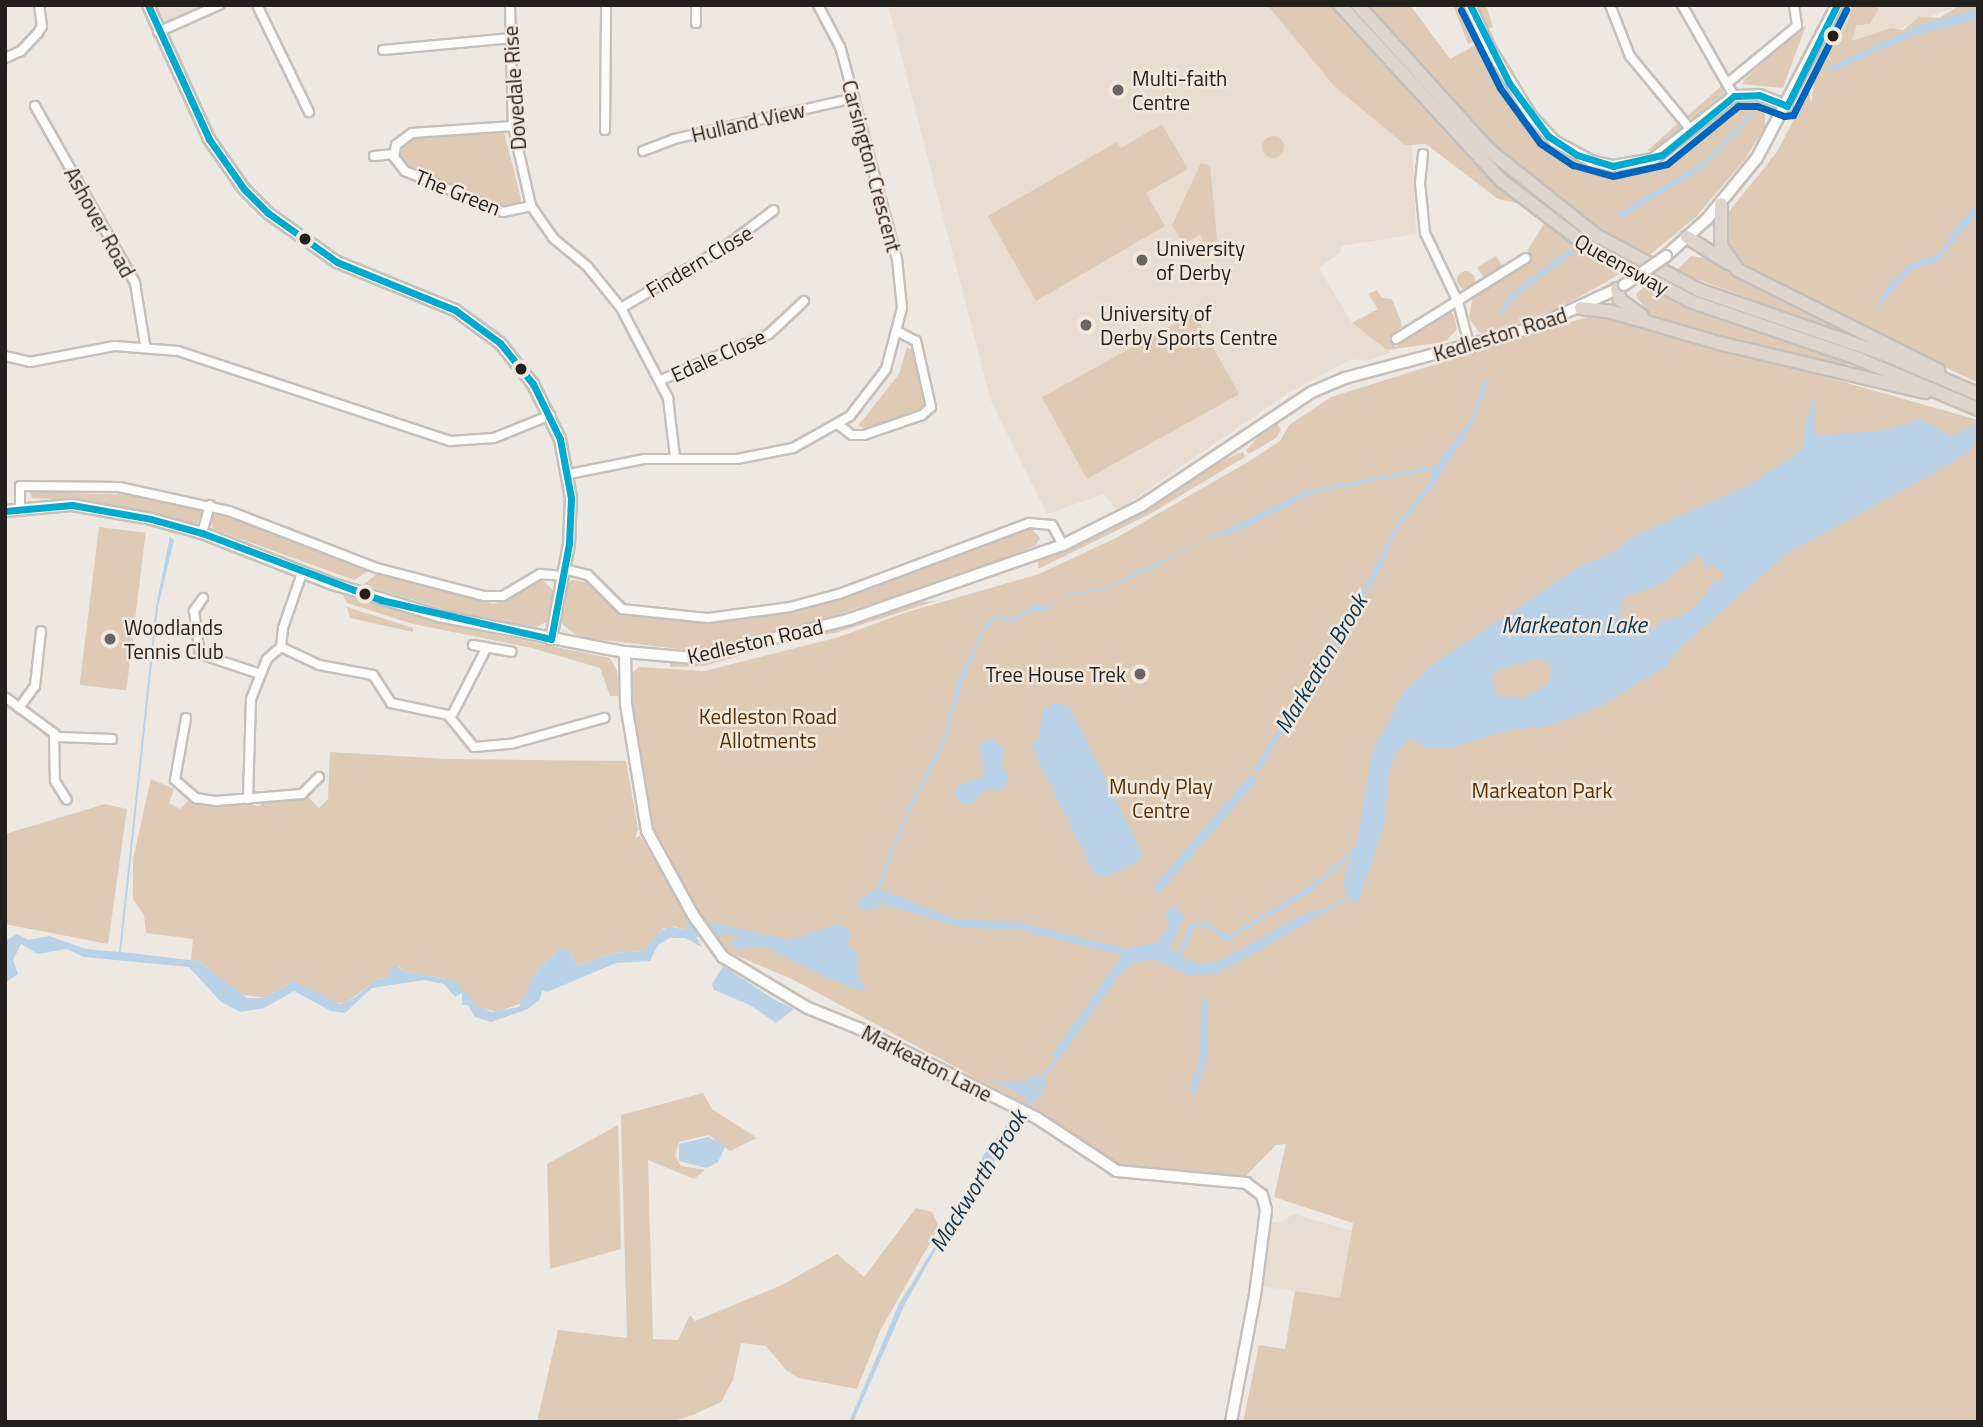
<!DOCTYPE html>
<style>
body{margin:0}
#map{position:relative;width:1983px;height:1427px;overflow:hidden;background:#eee8e2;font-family:"Titillium Web",sans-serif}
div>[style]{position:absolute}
.built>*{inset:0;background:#e9ddd1}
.green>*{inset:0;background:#dfcab5;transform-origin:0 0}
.round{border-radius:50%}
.water>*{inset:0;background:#b9d2e7;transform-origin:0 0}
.stream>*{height:2.5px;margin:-1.25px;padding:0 1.25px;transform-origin:1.25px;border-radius:1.25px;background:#b9d2e7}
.roads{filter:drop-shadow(2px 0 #c5c0bc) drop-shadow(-2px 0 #c5c0bc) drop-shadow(0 2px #c5c0bc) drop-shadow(0 -2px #c5c0bc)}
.minor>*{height:8px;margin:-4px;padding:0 4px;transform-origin:4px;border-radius:4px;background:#fcfcfb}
.tertiary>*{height:10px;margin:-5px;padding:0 5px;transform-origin:5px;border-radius:5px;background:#fcfcfb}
.trunk>*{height:12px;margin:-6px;padding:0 6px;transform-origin:6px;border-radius:6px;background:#ded6cd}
.bridges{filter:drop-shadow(2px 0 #c5c0bc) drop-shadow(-2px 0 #c5c0bc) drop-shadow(0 2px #c5c0bc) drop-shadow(0 -2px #c5c0bc)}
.tertiary-bridge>*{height:10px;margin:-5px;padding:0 5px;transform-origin:5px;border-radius:5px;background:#fcfcfb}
.bus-1>*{height:7px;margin:-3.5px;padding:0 3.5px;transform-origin:3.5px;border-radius:3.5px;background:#00a9ce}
.bus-2>*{height:7px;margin:-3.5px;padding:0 3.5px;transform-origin:3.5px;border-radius:3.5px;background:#0065bd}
.dots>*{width:19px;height:19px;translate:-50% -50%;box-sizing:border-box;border:4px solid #f3e8dd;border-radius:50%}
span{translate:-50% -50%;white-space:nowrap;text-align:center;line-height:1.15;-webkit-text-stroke:5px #f3e8dd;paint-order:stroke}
.poi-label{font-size:21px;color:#231f1c}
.left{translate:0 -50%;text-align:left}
.right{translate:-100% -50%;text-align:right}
.street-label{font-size:21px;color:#231f1c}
.park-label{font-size:21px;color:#543106}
.water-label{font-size:23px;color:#083756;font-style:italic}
.frame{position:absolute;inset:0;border:7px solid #231f1c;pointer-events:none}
</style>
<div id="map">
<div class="built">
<i style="clip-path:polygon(156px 5px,205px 5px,162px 25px)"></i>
<i style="clip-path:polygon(888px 5px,1267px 5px,1335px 87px,1412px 143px,1416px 234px,1341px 246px,1341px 252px,1319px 268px,1352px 323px,1382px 342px,1390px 353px,1366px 361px,1351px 359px,1288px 393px,1117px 511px,1104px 494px,1047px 514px,991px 401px)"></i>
<i style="clip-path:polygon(1856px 5px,1961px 5px,1825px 56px)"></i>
<i style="clip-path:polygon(1294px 1214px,1352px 1231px,1340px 1298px,1260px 1286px,1271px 1221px,1279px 1223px)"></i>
</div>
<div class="green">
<i style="clip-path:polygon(1267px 5px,1332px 5px,1448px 136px,1520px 204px,1498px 199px,1426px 144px,1405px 145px,1335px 87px)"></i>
<i style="clip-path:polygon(1366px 5px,1410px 5px,1450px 59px,1479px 43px,1511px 102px,1550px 149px,1617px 177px,1672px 161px,1733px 107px,1744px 105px,1765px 110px,1765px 127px,1745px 159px,1696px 217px,1647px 257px,1579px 217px,1524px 173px,1464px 114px)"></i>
<i style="clip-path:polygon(1453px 5px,1463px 5px,1474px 42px,1468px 44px)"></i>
<i style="clip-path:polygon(1476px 5px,1486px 5px,1493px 27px,1486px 30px)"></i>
<i style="clip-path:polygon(1852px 5px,1877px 5px,1878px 10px,1870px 24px,1856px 25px,1852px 41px,1891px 28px,1903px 30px,1919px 17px,1939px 18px,1960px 5px,1978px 5px,1978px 383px,1744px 269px,1727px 252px,1725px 216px,1777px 152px,1809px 90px,1811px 104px,1816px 70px,1847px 23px)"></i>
<i style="clip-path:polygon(1806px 25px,1783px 88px,1742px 84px,1744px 80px)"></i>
<i style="clip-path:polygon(1724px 84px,1723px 94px,1693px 119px,1686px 117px)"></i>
<i style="clip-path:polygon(1162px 124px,1188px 169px,1146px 193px,1165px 226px,1036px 301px,988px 216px,1117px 142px,1121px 148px)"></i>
<i style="clip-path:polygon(1677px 124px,1681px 127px,1679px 135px,1661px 150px,1647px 151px)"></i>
<i style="clip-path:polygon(504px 131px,521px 199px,518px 207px,506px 209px,402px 166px,397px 154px,409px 138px)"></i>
<i class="round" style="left:1262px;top:136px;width:22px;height:22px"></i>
<i style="clip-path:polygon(1201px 163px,1210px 165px,1217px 239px,1215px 247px,1208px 250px,1200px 234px,1190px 241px,1181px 240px,1172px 225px)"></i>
<i style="clip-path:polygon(1544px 224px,1620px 274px,1559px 308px,1488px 334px,1479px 332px,1469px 318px,1473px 296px,1527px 263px,1531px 259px,1527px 251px)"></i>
<i style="left:1496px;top:256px;width:12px;height:22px;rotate:59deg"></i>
<i style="clip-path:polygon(1691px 256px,1711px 259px,1861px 340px,1676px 271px)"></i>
<i class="round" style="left:1457px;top:271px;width:18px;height:18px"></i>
<i style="clip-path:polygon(1645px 286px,1678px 305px,1847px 363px,1846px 366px,1662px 320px,1650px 314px,1638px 299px,1636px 294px)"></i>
<i style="clip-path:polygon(1377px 290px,1382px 298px,1392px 299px,1400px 319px,1402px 326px,1389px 338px,1396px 347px,1449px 312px,1454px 315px,1457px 329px,1445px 342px,1387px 350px,1352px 323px,1378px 309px,1368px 294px)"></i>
<i style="left:1194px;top:313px;width:93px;height:174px;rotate:61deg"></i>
<i style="clip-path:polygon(1600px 313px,1978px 420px,1978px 1422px,1243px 1422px,1259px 1345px,1285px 1349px,1295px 1291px,1340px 1298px,1353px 1223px,1274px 1197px,1286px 1144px,1276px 1145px,1243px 1179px,1121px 1168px,1044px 1115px,794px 980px,730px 953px,715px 941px,655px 838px,647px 814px,632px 707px,633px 672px,639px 667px,705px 671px,839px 637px,904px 613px,1039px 574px,1116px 538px,1253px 459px,1280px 441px,1289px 425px,1331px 397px)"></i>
<i style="clip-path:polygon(907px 347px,916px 353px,928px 399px,923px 408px,865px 428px,858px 426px,899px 374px)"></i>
<i style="clip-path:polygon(1275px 420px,1281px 430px,1276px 438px,1249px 454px,1246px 450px)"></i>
<i style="clip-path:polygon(1243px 452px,1245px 457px,1150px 514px,1038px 569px,1038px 561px,1112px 529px,1210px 465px)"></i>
<i style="clip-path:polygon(30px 492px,143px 495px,198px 506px,202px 512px,197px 524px,88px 501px,31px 498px)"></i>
<i style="clip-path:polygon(220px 512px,370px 570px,354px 580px,213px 529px,211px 516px)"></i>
<i style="clip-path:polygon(1029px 526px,1040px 538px,1036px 545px,964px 575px,839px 614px,695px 651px,578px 637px,560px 622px,565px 587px,572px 580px,591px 583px,614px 607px,626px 613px,726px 622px,819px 604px)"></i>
<i style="left:99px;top:527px;width:47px;height:159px;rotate:7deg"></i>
<i style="clip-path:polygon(378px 573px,494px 604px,540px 578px,554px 591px,548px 621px,533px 629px,481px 620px,363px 585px)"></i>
<i style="clip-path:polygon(343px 595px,467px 629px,610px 658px,617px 671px,619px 696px,610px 696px,600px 668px,532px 648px,413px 624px,347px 603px)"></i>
<i style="clip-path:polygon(936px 601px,835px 633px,785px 643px,913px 603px)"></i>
<i style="clip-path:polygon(347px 607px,413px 628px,413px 632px,350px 618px)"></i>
<i style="clip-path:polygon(773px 646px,704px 666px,670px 667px,670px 663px,714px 659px)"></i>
<i style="clip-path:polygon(330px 752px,449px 759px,626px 761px,638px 829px,635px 838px,640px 836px,691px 922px,685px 930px,673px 926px,662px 929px,645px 951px,614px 953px,577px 966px,568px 949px,559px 949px,537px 971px,522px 1003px,497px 1012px,475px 1006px,453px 980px,402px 971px,399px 966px,388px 978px,377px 979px,345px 1004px,326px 1000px,294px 981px,265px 998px,238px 994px,200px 962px,191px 960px,193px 939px,146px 933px,144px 915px,133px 899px,133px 859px,151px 779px,174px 789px,169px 803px,180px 809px,188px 801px,205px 806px,222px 802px,260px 806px,262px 802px,308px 797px,319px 808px,328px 799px)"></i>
<i style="clip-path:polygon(105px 804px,127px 809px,108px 944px,5px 924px,5px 834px)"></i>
<i style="clip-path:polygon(703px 1093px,712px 1109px,757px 1138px,730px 1151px,709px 1135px,679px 1142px,675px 1156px,681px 1166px,705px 1170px,694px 1179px,648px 1160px,653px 1339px,678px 1340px,690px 1315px,695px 1321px,782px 1285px,837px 1254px,864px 1277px,916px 1208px,932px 1212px,939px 1227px,880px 1331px,857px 1389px,799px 1378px,786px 1370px,766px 1346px,741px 1343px,733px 1380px,721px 1402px,693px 1415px,670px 1422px,537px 1422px,558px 1330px,627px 1338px,621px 1115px)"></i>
<i style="clip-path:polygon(618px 1125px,621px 1249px,550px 1269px,547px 1164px)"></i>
</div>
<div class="water">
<i style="clip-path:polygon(1978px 9px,1978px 19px,1913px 36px,1831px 72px,1828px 67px,1922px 24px)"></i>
<i style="clip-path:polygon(1751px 112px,1753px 116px,1697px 173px,1620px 218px,1616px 214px,1700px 164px)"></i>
<i style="clip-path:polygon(1978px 205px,1978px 213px,1938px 261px,1911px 270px,1874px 312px,1884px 291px,1908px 265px,1940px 253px,1960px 221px)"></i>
<i style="clip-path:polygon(1571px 248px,1574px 253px,1517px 295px,1504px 313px,1500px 311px,1511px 293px)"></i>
<i style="clip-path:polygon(evenodd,1485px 380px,1490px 381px,1469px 430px,1431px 489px,1398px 528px,1380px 571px,1259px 772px,1253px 770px,1356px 604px,1397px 523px,1430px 481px,1432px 470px,1313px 493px,1240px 531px,1205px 540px,1152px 569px,1110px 587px,1100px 591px,1062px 596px,1047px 611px,1029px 612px,1012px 623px,996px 619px,984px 631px,963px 680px,943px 748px,909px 812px,880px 889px,955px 919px,1019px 922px,1127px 949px,1158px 942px,1169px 924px,1165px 915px,1171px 905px,1185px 916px,1170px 947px,1177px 955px,1190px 923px,1203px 921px,1227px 934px,1235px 932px,1315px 882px,1356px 846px,1373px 749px,1404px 692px,1434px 663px,1578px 567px,1609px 555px,1634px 536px,1745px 487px,1802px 450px,1807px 416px,1817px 397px,1813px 431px,1820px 436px,1886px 430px,1921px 419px,1951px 437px,1978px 423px,1978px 437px,1970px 450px,1943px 468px,1786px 554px,1680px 648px,1666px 666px,1599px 707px,1553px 725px,1510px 730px,1453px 747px,1426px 747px,1410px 739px,1398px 750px,1389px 770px,1384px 826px,1357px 905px,1350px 898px,1217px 974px,1189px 975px,1151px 959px,1133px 963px,1118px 976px,1059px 1060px,1052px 1055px,1122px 955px,1019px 930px,959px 927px,884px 904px,866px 911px,855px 903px,876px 889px,908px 807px,944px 737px,957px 682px,985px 624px,996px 616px,1011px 619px,1037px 604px,1048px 607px,1065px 594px,1106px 587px,1306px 491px,1435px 466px,1470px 420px,1485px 380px,1697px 555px,1703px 559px,1703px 567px,1714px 566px,1724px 574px,1719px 582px,1713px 581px,1704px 597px,1683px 616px,1659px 622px,1655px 630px,1622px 623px,1619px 613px,1625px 596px,1657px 587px,1697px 555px,1485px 380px,1539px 659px,1549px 664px,1549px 683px,1524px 698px,1496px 696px,1492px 676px,1501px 668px,1539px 659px,1485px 380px,1353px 854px,1342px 883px,1348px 895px,1333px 905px,1302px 915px,1218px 962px,1201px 964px,1181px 957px,1196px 924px,1213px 930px,1225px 942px,1313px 890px,1353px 854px)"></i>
<i style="clip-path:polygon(170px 536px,174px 540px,158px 607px,121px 952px,198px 961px,247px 998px,265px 998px,294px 981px,340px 1004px,353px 999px,377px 979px,388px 978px,391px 968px,398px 966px,402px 971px,453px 980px,474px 1000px,472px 1003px,492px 1012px,519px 1007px,537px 971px,559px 949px,568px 949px,577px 966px,614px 953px,645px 951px,657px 933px,670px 926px,685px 930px,688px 924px,719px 924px,791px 940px,839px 923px,851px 932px,848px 945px,857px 953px,857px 973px,866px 992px,829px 979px,766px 947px,737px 949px,729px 942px,742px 939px,731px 934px,696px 937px,702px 947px,685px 938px,670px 938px,658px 945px,650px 961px,616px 963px,547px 992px,542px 990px,540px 999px,528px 1009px,491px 1022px,475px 1017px,468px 1005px,462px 1005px,462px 993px,455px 997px,444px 984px,424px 980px,372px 988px,345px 1013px,331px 1011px,294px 991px,264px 1008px,241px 1012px,221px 1002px,189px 967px,84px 957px,67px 949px,38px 954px,21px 944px,13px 960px,18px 974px,5px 983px,5px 941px,17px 934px,29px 940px,49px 936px,86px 949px,119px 952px,156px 606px)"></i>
<i style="clip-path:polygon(1057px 703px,1070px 708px,1142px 853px,1139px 862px,1106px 877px,1094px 874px,1031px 746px,1039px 738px,1043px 709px)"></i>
<i style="clip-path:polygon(990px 738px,1004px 748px,1001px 764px,1008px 776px,1007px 784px,1000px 790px,985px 790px,973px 803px,963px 804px,955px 797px,955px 787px,982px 777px,985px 767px,978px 747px)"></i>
<i style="left:1251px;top:774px;width:9px;height:151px;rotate:41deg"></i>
<i style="clip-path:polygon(723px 966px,775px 1000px,794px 1009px,776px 1023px,750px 1005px,714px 990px,712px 984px)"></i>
<i style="clip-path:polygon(1201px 998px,1207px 999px,1208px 1007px,1207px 1059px,1195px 1095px,1189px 1090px,1200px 1056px)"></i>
<i style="clip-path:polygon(981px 1074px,998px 1081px,1022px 1081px,1042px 1096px,1033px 1101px,1015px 1135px,997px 1151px,994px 1165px,938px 1246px,905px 1304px,853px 1422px,849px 1422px,899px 1304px,975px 1181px,983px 1156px,1027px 1098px)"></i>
<i style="clip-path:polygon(1037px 1076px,1046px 1081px,1043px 1094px,1024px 1080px)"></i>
<i style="clip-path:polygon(708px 1137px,726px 1145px,718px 1162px,707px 1168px,679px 1161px,679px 1144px)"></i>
</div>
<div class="stream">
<i style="left:1040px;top:1081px;width:32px;rotate:-55deg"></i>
</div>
<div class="roads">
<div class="minor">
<i style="left:257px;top:5px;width:119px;rotate:64.1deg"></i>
<i style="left:510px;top:5px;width:121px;rotate:88.6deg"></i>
<i style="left:513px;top:126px;width:82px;rotate:77.3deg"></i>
<i style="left:531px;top:206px;width:39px;rotate:55deg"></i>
<i style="left:553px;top:238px;width:44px;rotate:39.5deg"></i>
<i style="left:587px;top:266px;width:54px;rotate:51deg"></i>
<i style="left:621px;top:308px;width:102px;rotate:62.4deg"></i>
<i style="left:668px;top:398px;width:60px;rotate:83.3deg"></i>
<i style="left:1610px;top:5px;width:55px;rotate:68.6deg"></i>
<i style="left:1630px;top:56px;width:96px;rotate:50.5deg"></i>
<i style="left:1682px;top:5px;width:105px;rotate:60.3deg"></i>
<i style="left:696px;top:23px;width:18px;rotate:-90deg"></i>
<i style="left:158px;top:32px;width:67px;rotate:-23.9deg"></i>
<i style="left:383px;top:50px;width:130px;rotate:-5.3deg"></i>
<i style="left:5px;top:58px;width:17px;rotate:-24deg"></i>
<i style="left:21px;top:51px;width:25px;rotate:-47deg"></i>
<i style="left:38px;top:33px;width:8px;rotate:-60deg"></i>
<i style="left:42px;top:26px;width:21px;rotate:-98deg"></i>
<i style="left:1729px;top:82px;width:88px;rotate:-39.5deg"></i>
<i style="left:1797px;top:26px;width:21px;rotate:-98deg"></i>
<i style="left:35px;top:106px;width:203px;rotate:60.5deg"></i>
<i style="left:135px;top:283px;width:63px;rotate:80.8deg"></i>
<i style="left:513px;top:126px;width:101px;rotate:176deg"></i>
<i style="left:412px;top:133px;width:20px;rotate:143deg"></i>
<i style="left:396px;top:145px;width:12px;rotate:99deg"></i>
<i style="left:394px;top:157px;width:18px;rotate:52deg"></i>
<i style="left:405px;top:171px;width:106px;rotate:22.7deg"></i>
<i style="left:503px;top:212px;width:29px;rotate:-12deg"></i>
<i style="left:605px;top:130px;width:125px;rotate:-89.5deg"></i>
<i style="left:643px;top:151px;width:33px;rotate:-21deg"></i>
<i style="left:674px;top:139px;width:185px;rotate:-12.8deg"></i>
<i style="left:1423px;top:154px;width:29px;rotate:96deg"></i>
<i style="left:1420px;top:183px;width:50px;rotate:84.3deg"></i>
<i style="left:1425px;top:233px;width:76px;rotate:64.4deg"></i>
<i style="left:1458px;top:302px;width:48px;rotate:75.4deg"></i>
<i style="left:374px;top:156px;width:20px;rotate:-6deg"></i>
<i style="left:621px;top:308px;width:121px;rotate:-30.4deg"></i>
<i style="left:725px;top:247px;width:61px;rotate:-37.1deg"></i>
<i style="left:1396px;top:339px;width:153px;rotate:-31.9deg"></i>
<i style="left:5px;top:356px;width:26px;rotate:13deg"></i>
<i style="left:30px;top:362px;width:86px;rotate:-10.7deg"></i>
<i style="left:115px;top:346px;width:63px;rotate:4.5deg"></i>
<i style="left:178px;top:351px;width:287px;rotate:18.3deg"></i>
<i style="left:450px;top:441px;width:44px;rotate:-3.9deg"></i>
<i style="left:494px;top:438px;width:61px;rotate:-22deg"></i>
<i style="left:661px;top:380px;width:117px;rotate:-23.1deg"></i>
<i style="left:769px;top:334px;width:48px;rotate:-43.3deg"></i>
<i style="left:839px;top:425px;width:16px;rotate:38deg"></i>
<i style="left:852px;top:435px;width:12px"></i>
<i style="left:864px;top:435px;width:61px;rotate:-19deg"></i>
<i style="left:922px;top:415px;width:12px;rotate:-42deg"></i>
<i style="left:931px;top:407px;width:68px;rotate:-102.8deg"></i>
<i style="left:916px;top:341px;width:20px;rotate:-153deg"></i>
<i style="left:569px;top:474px;width:76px;rotate:-11.3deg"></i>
<i style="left:644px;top:459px;width:93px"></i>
<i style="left:737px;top:459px;width:57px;rotate:-11.1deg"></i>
<i style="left:793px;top:448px;width:65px;rotate:-29.3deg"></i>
<i style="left:850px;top:416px;width:59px;rotate:-52.5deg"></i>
<i style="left:886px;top:369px;width:63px;rotate:-75.3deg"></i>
<i style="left:902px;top:308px;width:49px;rotate:-95.8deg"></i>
<i style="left:897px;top:259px;width:220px;rotate:-105deg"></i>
<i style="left:840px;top:47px;width:47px;rotate:-117.6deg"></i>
<i style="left:20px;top:507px;width:21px;rotate:-90deg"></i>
<i style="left:20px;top:486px;width:99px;rotate:0.6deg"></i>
<i style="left:119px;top:487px;width:113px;rotate:12.3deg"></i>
<i style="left:229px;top:511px;width:159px;rotate:21.1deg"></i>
<i style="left:377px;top:568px;width:111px;rotate:14.7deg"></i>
<i style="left:484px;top:596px;width:19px"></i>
<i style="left:503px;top:596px;width:43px;rotate:-30.7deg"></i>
<i style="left:540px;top:574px;width:23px;rotate:5deg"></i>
<i style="left:202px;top:533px;width:29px;rotate:-74deg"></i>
<i style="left:564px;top:569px;width:25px;rotate:14deg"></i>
<i style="left:588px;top:575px;width:48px;rotate:45deg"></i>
<i style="left:622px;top:609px;width:86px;rotate:6deg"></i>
<i style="left:708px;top:618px;width:83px;rotate:-7.6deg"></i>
<i style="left:790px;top:607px;width:51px;rotate:-14.9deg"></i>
<i style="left:839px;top:594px;width:203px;rotate:-20.5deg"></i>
<i style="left:1029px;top:523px;width:23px;rotate:5deg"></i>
<i style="left:1052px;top:525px;width:23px;rotate:61deg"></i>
<i style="left:302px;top:573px;width:58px;rotate:109.1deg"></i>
<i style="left:283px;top:628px;width:19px;rotate:96deg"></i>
<i style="left:281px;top:647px;width:42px;rotate:25.3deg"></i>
<i style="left:319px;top:665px;width:55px;rotate:10.5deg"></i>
<i style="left:373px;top:675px;width:33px;rotate:57deg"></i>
<i style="left:391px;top:703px;width:58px;rotate:11.9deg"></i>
<i style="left:448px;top:715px;width:41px;rotate:50.9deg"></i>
<i style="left:474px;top:747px;width:37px;rotate:-5deg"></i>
<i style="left:511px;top:744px;width:97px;rotate:-15.6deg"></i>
<i style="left:203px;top:598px;width:16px;rotate:125deg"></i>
<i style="left:194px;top:611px;width:43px;rotate:82.1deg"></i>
<i style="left:200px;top:654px;width:63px;rotate:18.4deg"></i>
<i style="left:473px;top:645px;width:39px;rotate:10deg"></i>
<i style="left:5px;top:697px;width:67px;rotate:36.5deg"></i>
<i style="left:59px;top:737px;width:53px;rotate:2.2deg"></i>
<i style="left:19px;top:708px;width:27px;rotate:-54deg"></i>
<i style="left:35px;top:686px;width:55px;rotate:-83.8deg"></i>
<i style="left:451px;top:717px;width:76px;rotate:-62.8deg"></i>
<i style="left:186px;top:718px;width:63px;rotate:100.1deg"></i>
<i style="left:175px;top:780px;width:28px;rotate:41deg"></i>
<i style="left:196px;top:798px;width:20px;rotate:9deg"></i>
<i style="left:216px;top:801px;width:86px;rotate:-4.7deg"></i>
<i style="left:302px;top:794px;width:24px;rotate:-45deg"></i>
<i style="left:54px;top:735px;width:46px;rotate:88.8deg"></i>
<i style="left:55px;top:781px;width:22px;rotate:58deg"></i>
<i style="left:248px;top:799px;width:100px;rotate:-88.3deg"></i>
<i style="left:251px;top:699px;width:43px;rotate:-68.2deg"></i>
<i style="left:267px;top:659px;width:18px;rotate:-41deg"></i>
</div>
<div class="tertiary">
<i style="left:148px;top:5px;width:147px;rotate:65.5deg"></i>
<i style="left:209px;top:139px;width:61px;rotate:55deg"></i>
<i style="left:244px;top:189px;width:34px;rotate:45deg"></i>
<i style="left:268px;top:213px;width:85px;rotate:35.4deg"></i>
<i style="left:337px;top:262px;width:127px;rotate:22.1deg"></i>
<i style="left:455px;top:310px;width:56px;rotate:36.3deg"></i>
<i style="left:500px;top:343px;width:53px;rotate:51.2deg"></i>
<i style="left:533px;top:384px;width:61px;rotate:63.9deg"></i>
<i style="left:560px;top:439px;width:60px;rotate:79.4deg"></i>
<i style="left:571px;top:498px;width:46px;rotate:92.5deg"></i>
<i style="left:569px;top:544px;width:97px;rotate:100.7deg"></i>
<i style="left:1470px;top:5px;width:46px;rotate:65.7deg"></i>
<i style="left:1489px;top:47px;width:81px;rotate:58.7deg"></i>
<i style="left:1531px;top:116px;width:34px;rotate:47deg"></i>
<i style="left:1554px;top:141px;width:42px;rotate:28.4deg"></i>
<i style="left:1591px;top:161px;width:23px;rotate:13deg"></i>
<i style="left:1613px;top:166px;width:41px;rotate:-9.9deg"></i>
<i style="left:1653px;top:159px;width:103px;rotate:-37.9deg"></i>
<i style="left:1734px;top:96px;width:25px;rotate:-2deg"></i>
<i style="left:1759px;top:95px;width:30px;rotate:21deg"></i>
<i style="left:1666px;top:256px;width:55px;rotate:-42.1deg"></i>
<i style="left:1707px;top:219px;width:79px;rotate:-50.7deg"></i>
<i style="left:1757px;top:158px;width:173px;rotate:-62.4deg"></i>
<i style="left:5px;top:511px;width:67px;rotate:-5.1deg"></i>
<i style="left:72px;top:505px;width:80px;rotate:10deg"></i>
<i style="left:151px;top:519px;width:53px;rotate:15.4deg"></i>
<i style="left:202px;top:533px;width:141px;rotate:21.3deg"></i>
<i style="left:333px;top:584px;width:111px;rotate:16.8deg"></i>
<i style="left:439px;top:616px;width:189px;rotate:11deg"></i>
<i style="left:625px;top:652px;width:70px;rotate:4.9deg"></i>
<i style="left:695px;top:658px;width:160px;rotate:-14.1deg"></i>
<i style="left:850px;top:619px;width:225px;rotate:-19.2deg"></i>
<i style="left:1063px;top:545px;width:87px;rotate:-26.6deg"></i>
<i style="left:1141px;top:506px;width:206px;rotate:-33.7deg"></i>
<i style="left:1312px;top:392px;width:36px;rotate:-23deg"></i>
<i style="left:1345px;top:378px;width:194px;rotate:-15deg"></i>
<i style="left:1532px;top:328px;width:98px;rotate:-24.7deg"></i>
<i style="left:625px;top:652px;width:52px;rotate:88.9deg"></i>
<i style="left:626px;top:704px;width:129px;rotate:80.6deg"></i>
<i style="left:647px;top:831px;width:96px;rotate:61.3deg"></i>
<i style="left:693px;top:915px;width:52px;rotate:54.5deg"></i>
<i style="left:723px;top:957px;width:99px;rotate:31deg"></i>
<i style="left:808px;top:1008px;width:56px;rotate:22deg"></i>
<i style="left:860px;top:1029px;width:198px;rotate:26.7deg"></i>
<i style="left:1037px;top:1118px;width:96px;rotate:33.5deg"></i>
<i style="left:1117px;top:1171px;width:130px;rotate:5.3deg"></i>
<i style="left:1246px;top:1183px;width:20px;rotate:37deg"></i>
<i style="left:1262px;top:1195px;width:16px;rotate:75deg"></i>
<i style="left:1266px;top:1210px;width:86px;rotate:97.4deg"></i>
<i style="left:1255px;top:1295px;width:129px;rotate:100.7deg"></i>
</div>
<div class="trunk">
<i style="left:1340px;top:5px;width:239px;rotate:47.4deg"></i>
<i style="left:1502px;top:181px;width:109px;rotate:37.2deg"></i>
<i style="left:1589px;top:247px;width:115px;rotate:28.1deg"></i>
<i style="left:1690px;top:301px;width:179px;rotate:18.9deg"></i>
<i style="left:1859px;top:359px;width:129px;rotate:22.8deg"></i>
<i style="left:1358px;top:5px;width:197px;rotate:47.9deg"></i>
<i style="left:1490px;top:151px;width:137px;rotate:38.5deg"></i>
<i style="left:1597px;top:236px;width:115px;rotate:27.9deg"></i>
<i style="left:1699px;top:290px;width:196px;rotate:19.1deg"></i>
<i style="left:1884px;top:354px;width:102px;rotate:23.1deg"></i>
<i style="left:1721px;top:204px;width:42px;rotate:90deg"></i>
<i style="left:1721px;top:246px;width:29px;rotate:55deg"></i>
<i style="left:1738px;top:270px;width:224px;rotate:26.6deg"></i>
<i style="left:1687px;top:237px;width:49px;rotate:32.4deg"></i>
<i style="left:1617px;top:289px;width:11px;rotate:75deg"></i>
<i style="left:1620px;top:300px;width:27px;rotate:36deg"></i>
<i style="left:1581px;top:308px;width:31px;rotate:7deg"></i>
<i style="left:1612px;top:312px;width:111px;rotate:16.2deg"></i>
<i style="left:1719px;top:343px;width:212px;rotate:13.4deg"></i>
</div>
</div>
<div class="bridges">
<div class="tertiary-bridge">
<i style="left:1624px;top:285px;width:51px;rotate:-34.6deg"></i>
</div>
</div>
<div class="bus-1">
<i style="left:1470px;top:5px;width:87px;rotate:63.4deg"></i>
<i style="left:1509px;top:83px;width:66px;rotate:53.7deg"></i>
<i style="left:1548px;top:136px;width:35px;rotate:33deg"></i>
<i style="left:1577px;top:155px;width:38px;rotate:17deg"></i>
<i style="left:1613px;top:166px;width:50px;rotate:-12.7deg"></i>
<i style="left:1662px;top:155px;width:93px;rotate:-39.3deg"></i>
<i style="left:1734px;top:96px;width:25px;rotate:-2deg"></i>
<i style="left:1759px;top:95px;width:30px;rotate:21deg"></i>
<i style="left:1787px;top:106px;width:113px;rotate:-63.7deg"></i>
<i style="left:5px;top:511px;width:67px;rotate:-5.1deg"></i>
<i style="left:72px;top:505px;width:80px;rotate:10deg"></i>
<i style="left:151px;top:519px;width:53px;rotate:15.4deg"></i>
<i style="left:202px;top:533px;width:191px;rotate:20.5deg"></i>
<i style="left:381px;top:600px;width:174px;rotate:12.9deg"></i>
<i style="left:551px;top:639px;width:97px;rotate:-79.3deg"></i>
<i style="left:569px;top:544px;width:46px;rotate:-87.5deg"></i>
<i style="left:571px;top:498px;width:60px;rotate:-100.6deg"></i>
<i style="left:560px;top:439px;width:61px;rotate:-116.1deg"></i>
<i style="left:533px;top:384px;width:53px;rotate:-128.8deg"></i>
<i style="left:500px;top:343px;width:56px;rotate:-143.7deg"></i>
<i style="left:455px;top:310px;width:127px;rotate:-157.9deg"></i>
<i style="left:337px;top:262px;width:85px;rotate:-144.6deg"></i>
<i style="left:268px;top:213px;width:34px;rotate:-135deg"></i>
<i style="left:244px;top:189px;width:61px;rotate:-125deg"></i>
<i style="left:209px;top:139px;width:147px;rotate:-114.5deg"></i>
</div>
<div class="bus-2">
<i style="left:1461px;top:10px;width:87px;rotate:63.4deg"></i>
<i style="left:1500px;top:88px;width:68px;rotate:54deg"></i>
<i style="left:1540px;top:143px;width:40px;rotate:34deg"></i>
<i style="left:1573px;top:165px;width:41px;rotate:15.4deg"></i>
<i style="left:1613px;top:176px;width:55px;rotate:-12.5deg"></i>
<i style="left:1667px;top:164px;width:92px;rotate:-39.2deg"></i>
<i style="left:1738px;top:106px;width:19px"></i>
<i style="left:1757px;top:106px;width:29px;rotate:20deg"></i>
<i style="left:1784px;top:116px;width:9px;rotate:-6deg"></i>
<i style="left:1793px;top:115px;width:118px;rotate:-63.2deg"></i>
</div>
<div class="dots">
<i style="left:1833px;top:36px;background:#231f1c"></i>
<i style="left:1118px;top:90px;background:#6a6561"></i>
<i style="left:305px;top:239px;background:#231f1c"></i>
<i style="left:1142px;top:260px;background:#6a6561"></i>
<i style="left:1086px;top:325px;background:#6a6561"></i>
<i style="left:521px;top:369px;background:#231f1c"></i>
<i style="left:365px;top:594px;background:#231f1c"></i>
<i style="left:110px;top:639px;background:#6a6561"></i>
<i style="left:1140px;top:674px;background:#6a6561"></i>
</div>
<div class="poi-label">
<span class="left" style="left:1132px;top:90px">Multi-faith<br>Centre</span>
<span class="left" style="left:1156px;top:260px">University<br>of Derby</span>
<span class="left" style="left:1100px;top:325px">University of<br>Derby Sports Centre</span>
<span class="left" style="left:124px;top:639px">Woodlands<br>Tennis Club</span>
<span class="right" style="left:1126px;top:674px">Tree House Trek</span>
</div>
<div class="street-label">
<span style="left:514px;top:88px;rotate:-94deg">Dovedale Rise</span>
<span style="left:748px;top:122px;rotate:-13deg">Hulland View</span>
<span style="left:872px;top:166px;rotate:75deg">Carsington Crescent</span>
<span style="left:458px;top:192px;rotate:22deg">The Green</span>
<span style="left:100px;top:222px;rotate:61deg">Ashover Road</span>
<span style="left:699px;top:261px;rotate:-31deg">Findern Close</span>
<span style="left:1622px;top:264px;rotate:29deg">Queensway</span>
<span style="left:1500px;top:334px;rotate:-17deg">Kedleston Road</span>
<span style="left:718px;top:355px;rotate:-24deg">Edale Close</span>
<span style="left:755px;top:641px;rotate:-13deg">Kedleston Road</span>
<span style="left:927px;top:1063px;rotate:27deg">Markeaton Lane</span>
</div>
<div class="park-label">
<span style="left:768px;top:728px">Kedleston Road<br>Allotments</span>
<span style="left:1161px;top:798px">Mundy Play<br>Centre</span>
<span style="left:1542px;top:790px">Markeaton Park</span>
</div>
<div class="water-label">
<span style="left:1574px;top:625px">Markeaton Lake</span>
<span style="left:1321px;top:664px;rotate:-59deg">Markeaton Brook</span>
<span style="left:978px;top:1181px;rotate:-58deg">Mackworth Brook</span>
</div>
<div class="frame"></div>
</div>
